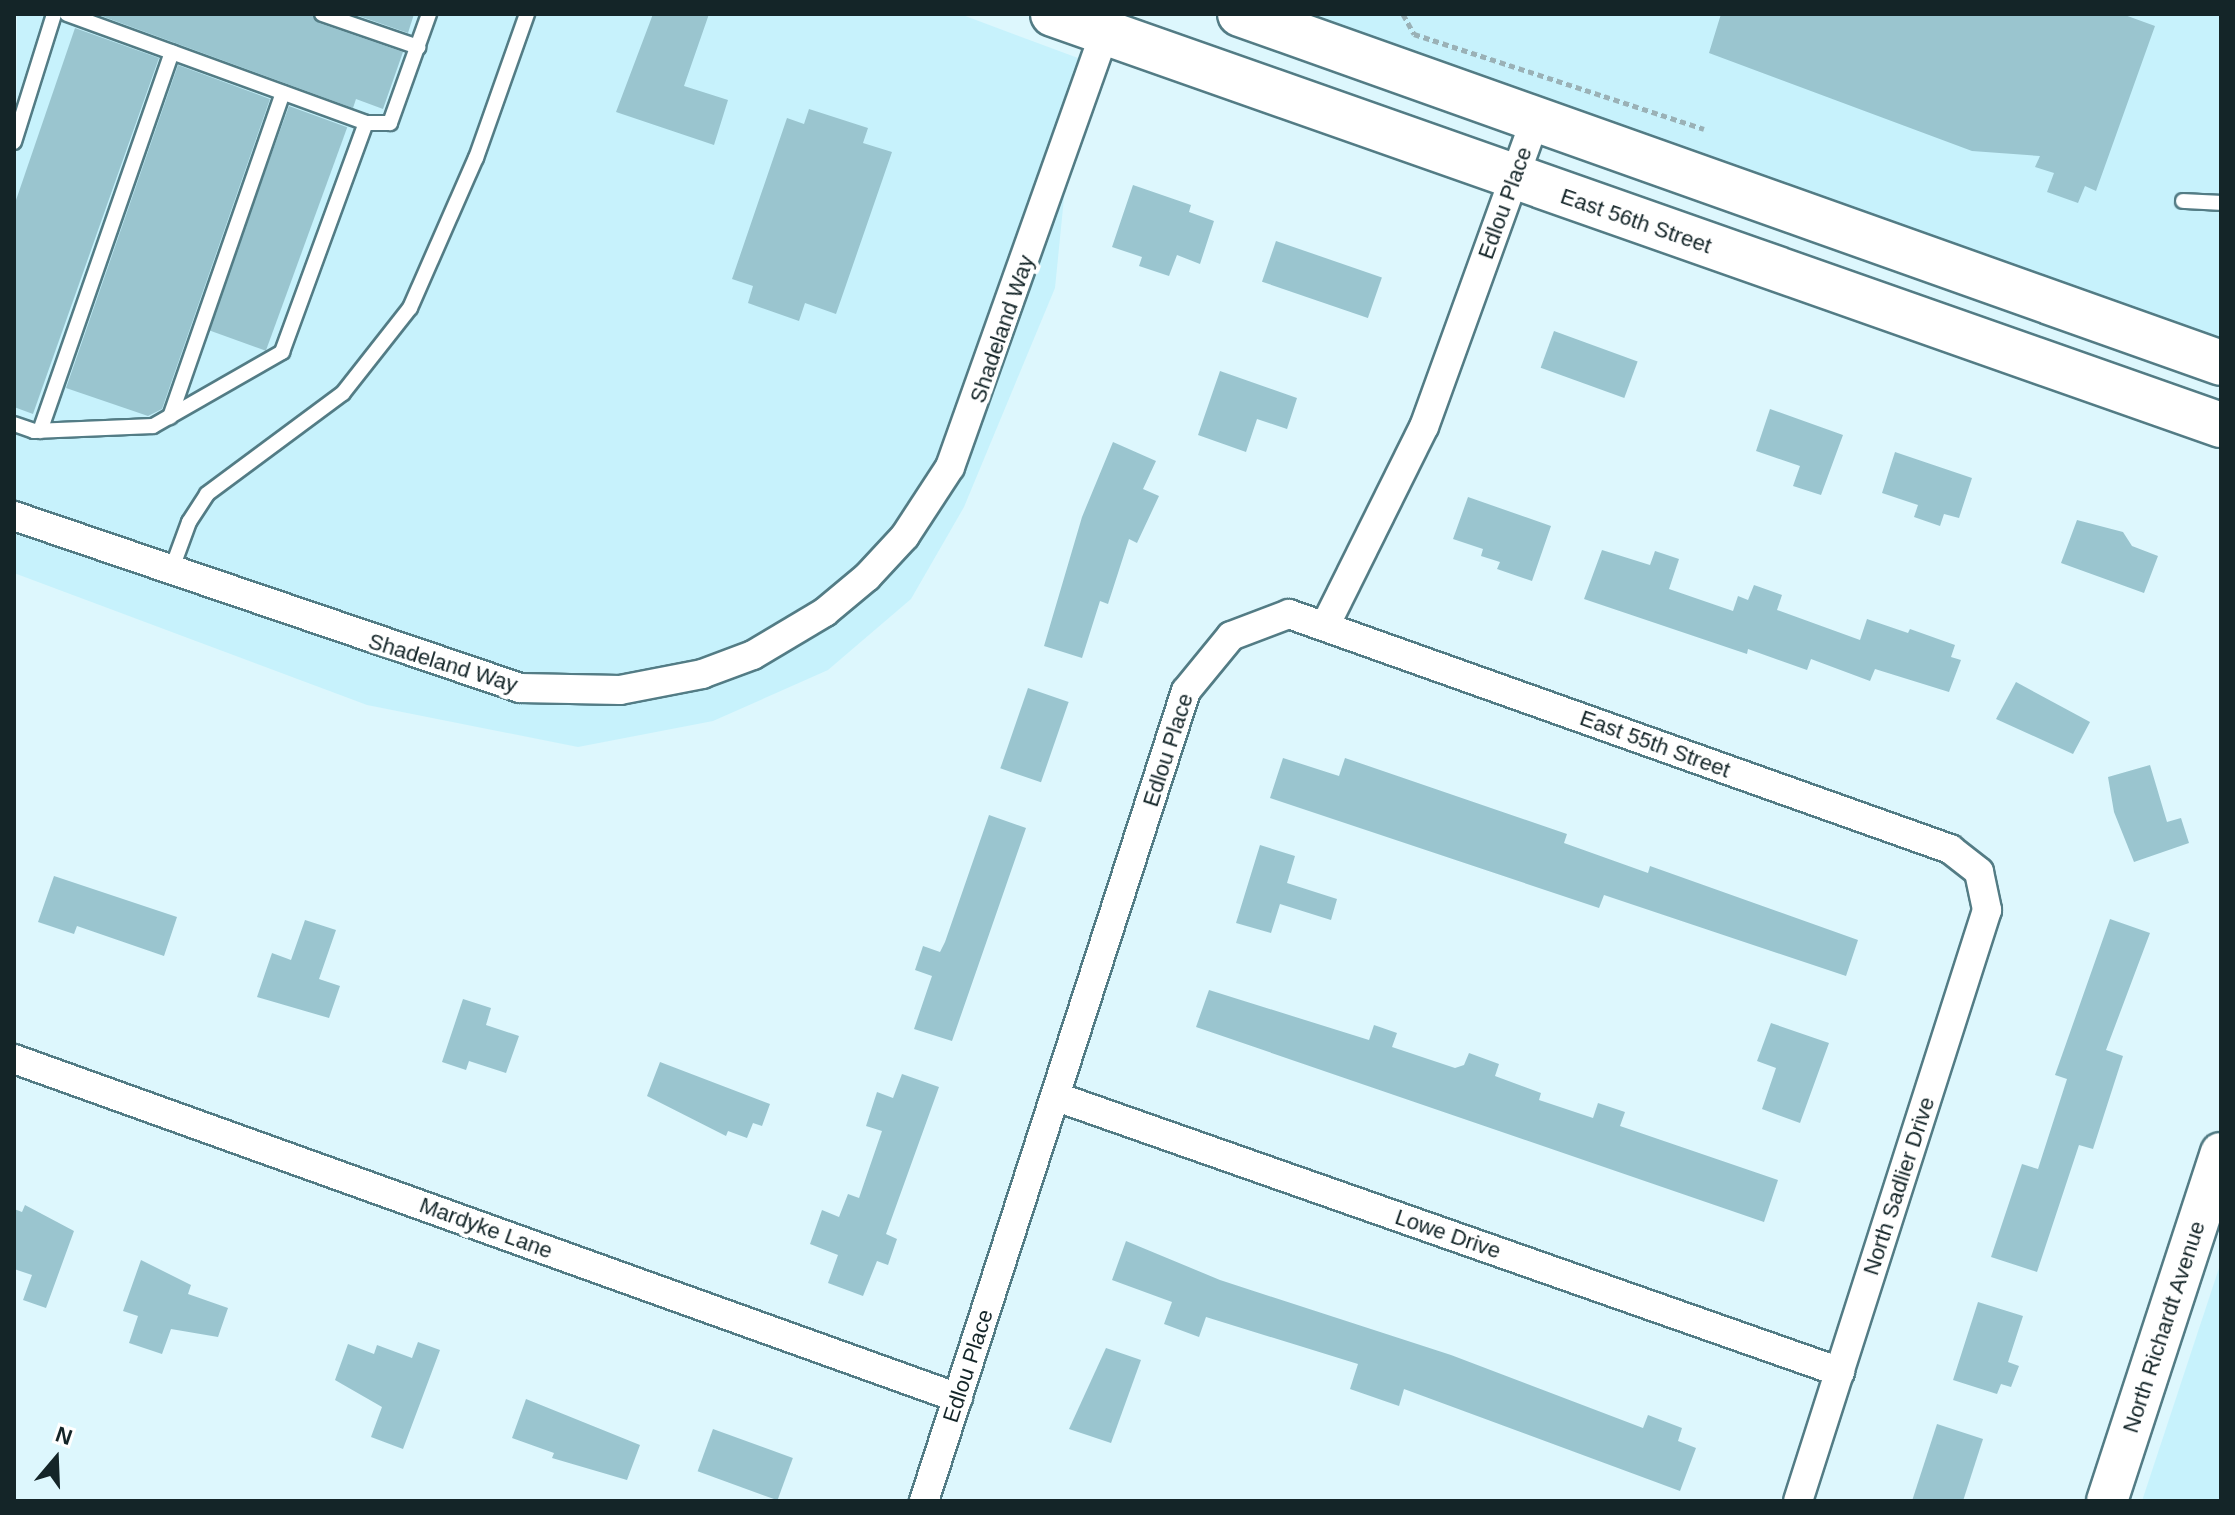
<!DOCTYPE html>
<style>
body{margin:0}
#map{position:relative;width:2235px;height:1515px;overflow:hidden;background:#ddf7fd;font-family:Helvetica,sans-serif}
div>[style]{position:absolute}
.built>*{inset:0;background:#c7f2fc}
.building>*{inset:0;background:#9ac5cf;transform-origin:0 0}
.path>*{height:5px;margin-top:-2.5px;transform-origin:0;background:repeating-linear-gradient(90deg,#9ab1b6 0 6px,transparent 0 10px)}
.roads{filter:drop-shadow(2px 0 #537c85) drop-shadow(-2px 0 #537c85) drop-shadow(0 2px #537c85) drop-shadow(0 -2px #537c85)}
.lane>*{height:14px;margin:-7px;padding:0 7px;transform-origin:7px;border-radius:7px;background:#fff}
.street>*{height:28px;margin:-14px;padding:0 14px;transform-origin:14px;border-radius:14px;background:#fff}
.secondary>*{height:40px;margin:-20px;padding:0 20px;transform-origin:20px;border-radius:20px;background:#fff}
.primary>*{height:44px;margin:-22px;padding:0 22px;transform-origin:22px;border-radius:22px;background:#fff}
span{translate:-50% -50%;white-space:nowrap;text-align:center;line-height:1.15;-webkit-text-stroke:8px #fff;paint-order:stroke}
.street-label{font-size:22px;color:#142528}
.frame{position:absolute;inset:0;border:16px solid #142528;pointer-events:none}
.north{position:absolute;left:16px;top:1419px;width:80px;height:80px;-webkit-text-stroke:6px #fff;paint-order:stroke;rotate:19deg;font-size:22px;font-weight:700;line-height:32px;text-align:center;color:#142528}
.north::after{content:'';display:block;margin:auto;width:28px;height:36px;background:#142528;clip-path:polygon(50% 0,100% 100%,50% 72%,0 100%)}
</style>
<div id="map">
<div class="built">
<i style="clip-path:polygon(17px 14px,960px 14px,1078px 58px,1055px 288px,964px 507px,911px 599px,828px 670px,713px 721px,578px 747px,367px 705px,14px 573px)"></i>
<i style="clip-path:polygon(1235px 14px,2221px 14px,2221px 364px)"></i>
<i style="clip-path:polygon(2221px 1262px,2221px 1501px,2142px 1501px)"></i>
</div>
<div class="building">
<i style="clip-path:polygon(96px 14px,312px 14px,319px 23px,403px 52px,383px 109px,356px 99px,353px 108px)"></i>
<i style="clip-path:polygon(353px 14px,414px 14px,408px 33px)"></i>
<i style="clip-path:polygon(653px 14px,709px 14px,684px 86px,728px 100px,714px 145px,616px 112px)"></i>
<i style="clip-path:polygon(1721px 14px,2122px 14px,2155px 26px,2096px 191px,2085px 186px,2078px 203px,2047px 192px,2054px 173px,2035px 167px,2040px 156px,1972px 151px,1709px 53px)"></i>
<i style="clip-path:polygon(75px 28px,159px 58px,33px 414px,14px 407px,14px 206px)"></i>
<i style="clip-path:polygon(178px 65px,270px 99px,162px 409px,148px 416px,66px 388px)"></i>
<i style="left:289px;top:106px;width:62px;height:238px;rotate:20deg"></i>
<i style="clip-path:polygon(809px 109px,868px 128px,863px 143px,892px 152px,836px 314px,805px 303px,799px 321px,748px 303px,753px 286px,732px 279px,787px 118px,804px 124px)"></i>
<i style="clip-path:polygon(1133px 185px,1191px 205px,1189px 212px,1214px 221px,1200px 264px,1177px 255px,1169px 276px,1139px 266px,1142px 257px,1112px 247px)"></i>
<i style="left:1276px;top:241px;width:112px;height:43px;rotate:19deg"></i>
<i style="left:1554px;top:331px;width:89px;height:39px;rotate:20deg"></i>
<i style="clip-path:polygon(1220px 371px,1297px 398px,1287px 429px,1257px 419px,1246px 452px,1198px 435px)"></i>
<i style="clip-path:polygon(1770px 409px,1843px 435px,1821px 495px,1793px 486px,1800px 466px,1756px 451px)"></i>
<i style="clip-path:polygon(1113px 442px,1156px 461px,1143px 489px,1159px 496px,1137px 543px,1129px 539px,1108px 604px,1100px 601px,1082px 658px,1044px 646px,1082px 517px)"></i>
<i style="clip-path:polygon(1895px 452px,1972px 478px,1959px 518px,1944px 514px,1940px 526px,1914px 517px,1918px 505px,1882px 493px)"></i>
<i style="clip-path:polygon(1468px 497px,1551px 526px,1532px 581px,1497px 569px,1500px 562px,1481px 556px,1483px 549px,1453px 539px)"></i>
<i style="clip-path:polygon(2077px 520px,2123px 532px,2132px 546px,2158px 556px,2144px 593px,2061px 563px)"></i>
<i style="clip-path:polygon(1602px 550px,1650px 565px,1655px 551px,1679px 559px,1669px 589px,1733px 611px,1738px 596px,1748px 600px,1754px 585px,1782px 595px,1777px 610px,1860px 640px,1867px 619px,1908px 633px,1910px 629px,1955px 645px,1951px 657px,1961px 660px,1949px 692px,1875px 669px,1870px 681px,1811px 659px,1807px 670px,1748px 649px,1747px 654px,1584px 599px)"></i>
<i style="clip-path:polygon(2016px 682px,2090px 722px,2073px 754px,1996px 719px)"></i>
<i style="left:1028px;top:688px;width:43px;height:85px;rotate:19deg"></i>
<i style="clip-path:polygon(1283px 758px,1339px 776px,1345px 758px,1567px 834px,1564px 843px,1648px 873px,1650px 866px,1858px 940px,1846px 976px,1604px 895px,1599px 908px,1270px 798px)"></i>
<i style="clip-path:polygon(2150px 765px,2167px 822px,2181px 818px,2189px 843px,2134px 862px,2114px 812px,2108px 777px)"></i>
<i style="clip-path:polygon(989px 815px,1026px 828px,952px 1041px,914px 1029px,932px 976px,915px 970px,923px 946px,940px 952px,945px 942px)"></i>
<i style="clip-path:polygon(1260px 845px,1295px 856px,1287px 883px,1337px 899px,1331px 920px,1280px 904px,1271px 933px,1236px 923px)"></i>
<i style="clip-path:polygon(54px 876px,177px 917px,164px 956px,77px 926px,74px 934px,38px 922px)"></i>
<i style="clip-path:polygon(2110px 919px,2150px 933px,2106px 1050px,2123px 1056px,2093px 1149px,2079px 1145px,2037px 1272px,1991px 1257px,2022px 1164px,2038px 1169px,2067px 1079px,2055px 1075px)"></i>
<i style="clip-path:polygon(305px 920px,336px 930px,319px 979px,340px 986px,329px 1018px,257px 997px,272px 953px,291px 960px)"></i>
<i style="clip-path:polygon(1209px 990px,1369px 1040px,1374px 1025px,1397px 1033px,1392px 1047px,1455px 1068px,1464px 1065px,1469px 1053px,1499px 1064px,1495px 1076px,1541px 1093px,1539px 1100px,1593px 1118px,1598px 1103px,1625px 1112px,1620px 1126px,1778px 1180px,1764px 1222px,1196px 1027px)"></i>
<i style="clip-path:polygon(463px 999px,491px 1008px,486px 1025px,519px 1036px,506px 1073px,469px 1061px,466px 1070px,442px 1062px)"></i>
<i style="clip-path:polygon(1771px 1023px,1829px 1043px,1800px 1123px,1762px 1109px,1776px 1068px,1757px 1061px)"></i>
<i style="clip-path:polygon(660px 1062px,770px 1104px,762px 1126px,753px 1123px,747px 1138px,728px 1131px,726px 1136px,647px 1096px)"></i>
<i style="clip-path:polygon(902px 1074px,939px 1087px,886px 1234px,897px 1239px,888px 1265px,877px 1261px,863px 1296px,828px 1283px,838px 1255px,810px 1244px,822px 1210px,839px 1217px,848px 1194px,859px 1198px,882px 1131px,866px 1126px,877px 1092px,893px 1098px)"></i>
<i style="clip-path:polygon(25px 1205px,74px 1231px,46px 1308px,23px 1300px,32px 1275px,14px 1269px,14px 1209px,22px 1212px)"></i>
<i style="clip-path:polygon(1126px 1241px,1220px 1280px,1451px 1355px,1643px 1428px,1648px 1415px,1682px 1428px,1678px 1441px,1696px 1448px,1680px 1491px,1404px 1389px,1399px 1406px,1350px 1389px,1358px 1364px,1206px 1317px,1199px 1337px,1164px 1324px,1172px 1302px,1112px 1280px)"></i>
<i style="clip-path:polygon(141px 1260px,191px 1285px,188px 1294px,228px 1308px,218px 1337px,171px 1329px,162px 1354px,129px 1343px,138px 1316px,123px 1311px)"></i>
<i style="clip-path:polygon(1978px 1302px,2023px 1316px,2008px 1362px,2019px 1366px,2011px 1387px,2001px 1384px,1997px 1394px,1953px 1380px)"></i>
<i style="clip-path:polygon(418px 1342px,440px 1350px,403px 1449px,371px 1437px,382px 1407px,335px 1380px,348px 1344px,374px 1354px,377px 1345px,412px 1358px)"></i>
<i style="clip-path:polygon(1106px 1348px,1141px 1360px,1111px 1443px,1069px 1429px)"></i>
<i style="clip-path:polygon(526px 1399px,640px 1445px,627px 1480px,552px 1458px,554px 1453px,512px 1438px)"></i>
<i style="clip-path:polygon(1937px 1424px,1983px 1439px,1963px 1501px,1912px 1501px)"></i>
<i style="left:713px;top:1429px;width:85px;height:45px;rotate:20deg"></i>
</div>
<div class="path">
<i style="left:1403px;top:14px;width:23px;rotate:61deg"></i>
<i style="left:1414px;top:34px;width:305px;rotate:18.1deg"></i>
</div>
<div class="roads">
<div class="lane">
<i style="left:67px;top:14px;width:318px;rotate:20deg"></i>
<i style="left:322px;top:14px;width:102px;rotate:19deg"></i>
<i style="left:14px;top:142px;width:134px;rotate:-72.6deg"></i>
<i style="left:2183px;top:201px;width:38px;rotate:3deg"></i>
<i style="left:170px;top:417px;width:343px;rotate:-70.8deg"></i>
<i style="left:14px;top:424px;width:21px;rotate:19deg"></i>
<i style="left:34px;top:431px;width:119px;rotate:-2.4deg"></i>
<i style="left:153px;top:426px;width:149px;rotate:-29.8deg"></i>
<i style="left:282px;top:352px;width:244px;rotate:-69.9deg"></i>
<i style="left:366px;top:123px;width:24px"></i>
<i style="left:390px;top:123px;width:116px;rotate:-70.3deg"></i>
<i style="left:40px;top:431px;width:401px;rotate:-70.8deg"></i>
<i style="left:171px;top:571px;width:52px;rotate:-69.8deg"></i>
<i style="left:189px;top:522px;width:33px;rotate:-57deg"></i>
<i style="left:207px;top:494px;width:169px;rotate:-36.6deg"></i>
<i style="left:343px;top:393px;width:108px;rotate:-51.8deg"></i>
<i style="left:410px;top:308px;width:164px;rotate:-66.3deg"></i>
<i style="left:476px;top:158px;width:153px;rotate:-70.5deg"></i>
</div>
<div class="street">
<i style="left:14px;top:516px;width:534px;rotate:18.77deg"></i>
<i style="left:520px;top:688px;width:100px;rotate:1.1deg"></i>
<i style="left:620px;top:690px;width:84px;rotate:-11deg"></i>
<i style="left:702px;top:674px;width:54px;rotate:-20.4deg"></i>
<i style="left:753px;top:655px;width:84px;rotate:-30.8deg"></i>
<i style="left:825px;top:612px;width:55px;rotate:-39.8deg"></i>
<i style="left:867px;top:577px;width:56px;rotate:-47.2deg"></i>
<i style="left:905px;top:536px;width:82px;rotate:-56.9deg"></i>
<i style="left:950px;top:467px;width:477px;rotate:-70.4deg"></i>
<i style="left:1325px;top:626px;width:222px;rotate:-63.6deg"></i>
<i style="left:1424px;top:427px;width:332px;rotate:-70.1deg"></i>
<i style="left:14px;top:1059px;width:1003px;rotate:19.75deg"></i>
<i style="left:1057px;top:1097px;width:830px;rotate:19.35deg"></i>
<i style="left:924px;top:1501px;width:851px;rotate:-72.08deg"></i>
<i style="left:1186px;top:691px;width:71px;rotate:-50.7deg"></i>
<i style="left:1231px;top:636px;width:62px;rotate:-20.8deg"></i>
<i style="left:1289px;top:614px;width:702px;rotate:19.57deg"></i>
<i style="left:1950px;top:849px;width:37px;rotate:38deg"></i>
<i style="left:1979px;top:872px;width:39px;rotate:78deg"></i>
<i style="left:1987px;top:910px;width:620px;rotate:107.73deg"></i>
</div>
<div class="secondary">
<i style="left:2107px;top:1501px;width:366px;rotate:-71.9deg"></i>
</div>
<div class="primary">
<i style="left:1053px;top:14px;width:1238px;rotate:19.39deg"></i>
<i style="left:1240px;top:14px;width:1041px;rotate:19.58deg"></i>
</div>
</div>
<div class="street-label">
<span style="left:1505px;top:203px;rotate:-70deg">Edlou Place</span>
<span style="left:1636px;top:221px;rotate:19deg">East 56th Street</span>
<span style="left:1002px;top:329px;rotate:-71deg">Shadeland Way</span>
<span style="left:443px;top:663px;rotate:17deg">Shadeland Way</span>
<span style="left:1655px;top:744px;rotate:20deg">East 55th Street</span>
<span style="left:1168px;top:750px;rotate:-72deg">Edlou Place</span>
<span style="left:1899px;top:1186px;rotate:-72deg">North Sadlier Drive</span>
<span style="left:486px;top:1228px;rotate:20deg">Mardyke Lane</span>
<span style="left:1448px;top:1234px;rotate:19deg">Lowe Drive</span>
<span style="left:2164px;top:1327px;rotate:-72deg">North Richardt Avenue</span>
<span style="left:968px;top:1366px;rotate:-72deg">Edlou Place</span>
</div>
<div class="frame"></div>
<div class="north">N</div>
</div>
